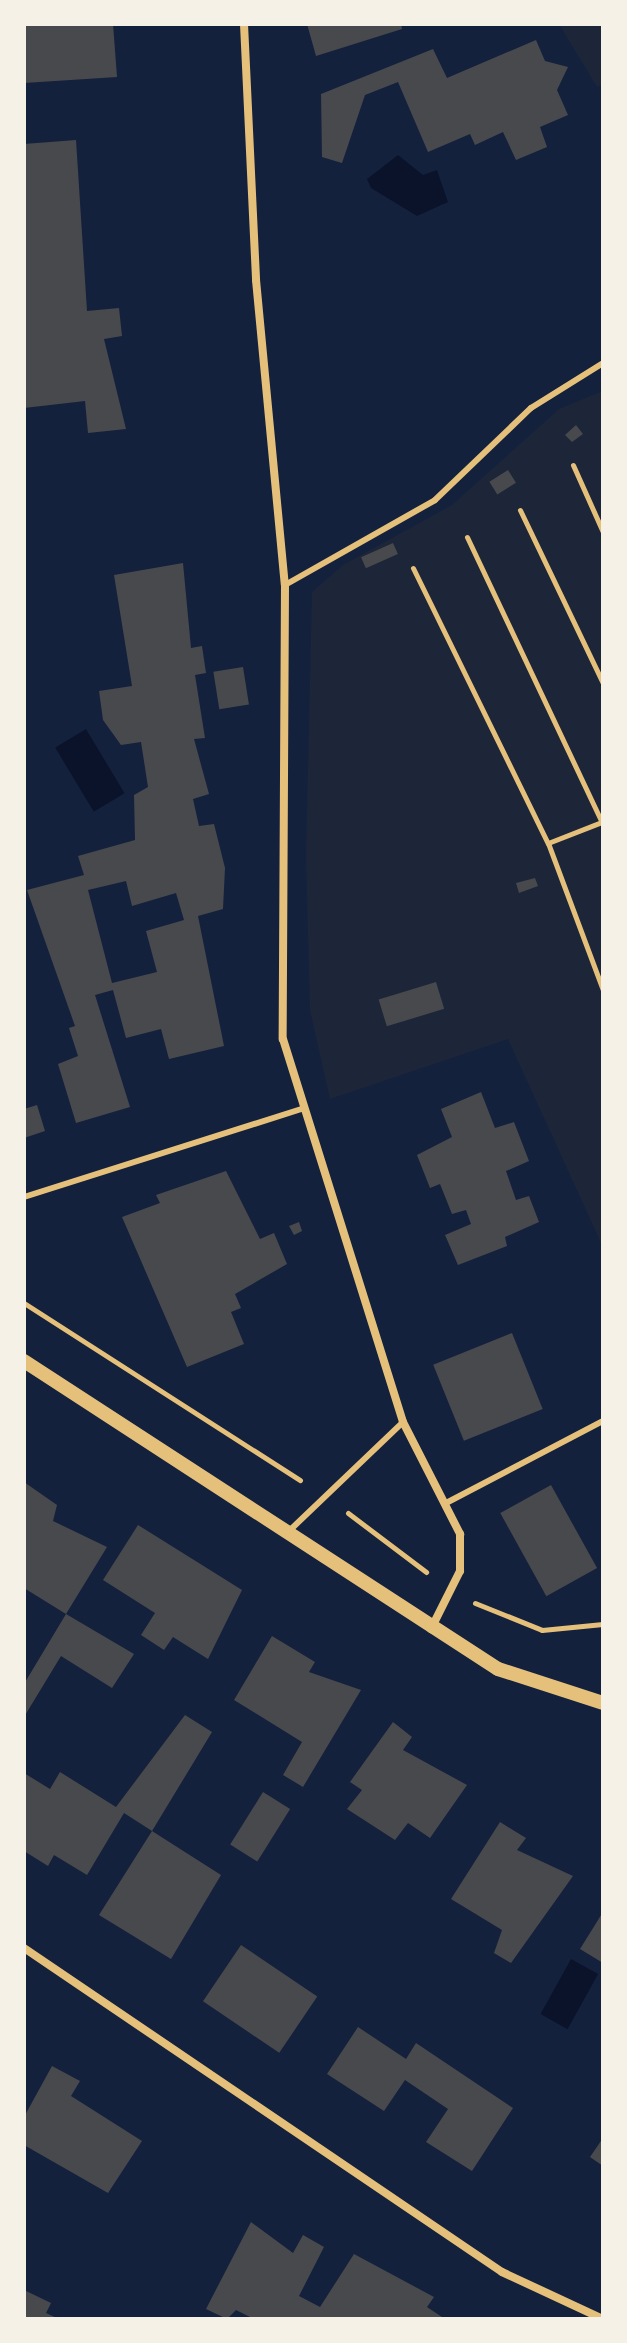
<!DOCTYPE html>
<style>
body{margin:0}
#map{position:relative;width:627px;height:2343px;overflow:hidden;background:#14213d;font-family:Rubik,sans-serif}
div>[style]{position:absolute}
.green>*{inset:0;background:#1d2539}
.water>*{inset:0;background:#0b132b;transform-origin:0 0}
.building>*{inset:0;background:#48494c;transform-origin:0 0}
.path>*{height:5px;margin:-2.5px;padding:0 2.5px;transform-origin:2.5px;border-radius:2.5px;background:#e5c07b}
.service>*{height:6px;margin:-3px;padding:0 3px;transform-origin:3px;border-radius:3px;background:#e5c07b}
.minor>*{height:8px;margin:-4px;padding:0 4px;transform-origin:4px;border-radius:4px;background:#e5c07b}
.tertiary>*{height:14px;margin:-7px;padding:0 7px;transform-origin:7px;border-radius:7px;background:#e5c07b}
span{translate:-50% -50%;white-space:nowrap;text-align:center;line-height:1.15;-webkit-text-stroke:8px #f6f1e7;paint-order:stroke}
.frame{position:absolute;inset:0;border:26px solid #f6f1e7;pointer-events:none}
</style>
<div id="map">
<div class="green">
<i style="clip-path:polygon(559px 24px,603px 24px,603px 84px,597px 87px)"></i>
<i style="clip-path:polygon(603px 391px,603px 1247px,508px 1039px,330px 1099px,310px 1010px,306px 856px,312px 592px,343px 565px,452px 505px,559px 409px)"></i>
</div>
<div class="water">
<i style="clip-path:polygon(398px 155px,423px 175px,437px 170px,448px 202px,417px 216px,371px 188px,367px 179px)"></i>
<i style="left:86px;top:729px;width:75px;height:36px;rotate:59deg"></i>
<i style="left:571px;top:1959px;width:31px;height:63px;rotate:29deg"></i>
</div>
<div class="building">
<i style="clip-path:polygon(24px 24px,113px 24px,117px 77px,24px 83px)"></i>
<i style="clip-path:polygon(307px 24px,401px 24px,402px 29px,316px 56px)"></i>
<i style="clip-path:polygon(536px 40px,545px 61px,568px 67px,557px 90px,568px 115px,540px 127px,547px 147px,516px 160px,503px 132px,475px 145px,470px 134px,428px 152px,398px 82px,365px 95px,342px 163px,322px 157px,321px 94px,433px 49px,447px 78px)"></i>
<i style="clip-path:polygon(76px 140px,87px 311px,119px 308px,122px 336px,104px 339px,126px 429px,88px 433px,85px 401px,24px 408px,24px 144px)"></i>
<i style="clip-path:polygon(576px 425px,583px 434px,572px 442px,565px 435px)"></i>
<i style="left:508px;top:470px;width:15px;height:22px;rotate:58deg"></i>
<i style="left:393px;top:543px;width:12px;height:35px;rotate:66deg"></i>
<i style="clip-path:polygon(evenodd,183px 563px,191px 648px,202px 646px,206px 673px,195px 675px,205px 738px,194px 739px,209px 794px,193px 799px,199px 826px,214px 824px,225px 868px,223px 909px,198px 916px,224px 1046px,169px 1059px,161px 1029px,126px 1038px,113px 990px,95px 995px,130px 1107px,76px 1123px,58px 1064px,78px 1056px,69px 1028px,75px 1026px,27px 890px,84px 875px,78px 856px,135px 840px,134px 795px,148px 787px,141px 742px,121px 745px,103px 720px,99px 691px,132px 686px,114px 575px,183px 563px,126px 881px,132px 906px,176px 893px,184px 920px,146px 931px,157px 972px,112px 983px,88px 890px,126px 881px)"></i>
<i style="left:243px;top:667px;width:38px;height:30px;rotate:81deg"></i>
<i style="clip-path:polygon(535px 878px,538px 886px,519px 893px,516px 883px)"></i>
<i style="left:436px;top:982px;width:28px;height:60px;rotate:73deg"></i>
<i style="clip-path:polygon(481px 1092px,495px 1128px,514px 1122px,529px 1161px,506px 1171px,516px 1200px,529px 1196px,539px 1222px,505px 1237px,507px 1246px,458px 1265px,445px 1235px,471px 1224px,466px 1210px,452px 1214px,440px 1184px,430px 1188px,417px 1155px,452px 1137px,441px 1109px)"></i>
<i style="clip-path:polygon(37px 1105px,45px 1131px,24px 1138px,24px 1109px)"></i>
<i style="clip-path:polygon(226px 1171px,260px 1239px,274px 1233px,287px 1264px,235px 1294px,241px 1308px,231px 1312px,244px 1344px,187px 1367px,122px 1217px,160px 1203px,156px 1195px)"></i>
<i style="clip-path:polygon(299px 1222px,302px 1231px,294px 1235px,289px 1226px)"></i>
<i style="left:512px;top:1333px;width:82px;height:85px;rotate:68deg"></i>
<i style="clip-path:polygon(24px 1482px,57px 1505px,53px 1521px,107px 1547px,66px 1614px,24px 1588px)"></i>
<i style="left:551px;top:1485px;width:95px;height:58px;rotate:61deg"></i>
<i style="clip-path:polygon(138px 1525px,242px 1590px,208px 1659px,173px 1637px,164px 1650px,141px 1635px,155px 1613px,103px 1580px)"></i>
<i style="clip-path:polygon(66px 1614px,134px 1654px,112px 1688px,61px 1656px,24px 1717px,24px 1684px)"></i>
<i style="clip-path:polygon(272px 1636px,315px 1662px,309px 1672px,361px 1690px,303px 1787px,283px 1775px,302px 1742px,234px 1700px)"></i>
<i style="clip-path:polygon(185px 1715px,212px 1732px,152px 1831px,221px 1875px,171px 1959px,99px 1915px,152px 1831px,124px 1813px,87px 1875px,54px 1855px,48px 1866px,24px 1851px,24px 1773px,50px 1789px,60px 1772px,116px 1807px)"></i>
<i style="clip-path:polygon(393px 1722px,412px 1737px,403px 1750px,467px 1785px,430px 1838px,408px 1823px,395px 1840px,347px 1809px,362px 1790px,350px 1782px)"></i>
<i style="left:263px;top:1792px;width:32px;height:62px;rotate:32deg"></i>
<i style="clip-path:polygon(500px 1822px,526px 1838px,517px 1850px,573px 1876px,511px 1963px,494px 1953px,502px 1930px,451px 1899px)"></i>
<i style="clip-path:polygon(603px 1912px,603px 1963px,580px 1949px)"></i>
<i style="left:241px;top:1945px;width:92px;height:68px;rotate:34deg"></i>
<i style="clip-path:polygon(358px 2027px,406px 2059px,416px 2043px,513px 2108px,472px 2171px,426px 2142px,448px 2109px,405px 2080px,384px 2111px,327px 2074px)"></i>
<i style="clip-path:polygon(52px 2066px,80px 2081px,71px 2096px,142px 2141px,108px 2193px,24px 2145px,24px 2117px)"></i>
<i style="clip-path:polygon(603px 2138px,603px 2166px,590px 2157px)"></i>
<i style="clip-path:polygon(251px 2222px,293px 2253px,303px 2235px,324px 2247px,299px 2296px,320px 2307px,354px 2254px,434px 2297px,427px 2307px,445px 2319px,254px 2319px,236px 2310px,227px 2319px,206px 2309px)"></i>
<i style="clip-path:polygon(24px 2290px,51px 2303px,46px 2313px,59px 2319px,24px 2319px)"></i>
</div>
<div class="path">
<i style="left:573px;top:465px;width:73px;rotate:65.9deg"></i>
<i style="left:520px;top:510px;width:192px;rotate:64.4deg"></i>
<i style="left:467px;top:537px;width:315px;rotate:64.7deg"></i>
<i style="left:413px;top:568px;width:306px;rotate:63.9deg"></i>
<i style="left:548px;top:843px;width:157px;rotate:69.5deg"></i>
<i style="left:548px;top:843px;width:58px;rotate:-21.3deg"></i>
<i style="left:24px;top:1303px;width:328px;rotate:32.7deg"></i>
<i style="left:348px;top:1513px;width:98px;rotate:37.1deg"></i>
<i style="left:475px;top:1603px;width:72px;rotate:21.9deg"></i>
<i style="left:542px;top:1630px;width:61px;rotate:-5.6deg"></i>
</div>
<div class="service">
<i style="left:285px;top:585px;width:172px;rotate:-29.5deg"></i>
<i style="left:435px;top:500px;width:133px;rotate:-43.8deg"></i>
<i style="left:531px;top:408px;width:85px;rotate:-32deg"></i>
<i style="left:24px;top:1197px;width:291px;rotate:-17.6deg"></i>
<i style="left:448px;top:1502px;width:175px;rotate:-27.6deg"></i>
<i style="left:288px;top:1532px;width:159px;rotate:-43.7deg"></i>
</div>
<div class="minor">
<i style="left:244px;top:24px;width:256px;rotate:87.3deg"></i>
<i style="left:256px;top:280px;width:306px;rotate:84.6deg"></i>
<i style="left:285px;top:585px;width:454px;rotate:90.3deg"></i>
<i style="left:283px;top:1039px;width:401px;rotate:72.6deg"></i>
<i style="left:403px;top:1422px;width:126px;rotate:63deg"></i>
<i style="left:460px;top:1534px;width:37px;rotate:90deg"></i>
<i style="left:460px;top:1571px;width:65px;rotate:116.6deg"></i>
<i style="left:24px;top:1948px;width:577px;rotate:34.13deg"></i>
<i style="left:502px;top:2272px;width:111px;rotate:25deg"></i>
</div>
<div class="tertiary">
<i style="left:24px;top:1361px;width:565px;rotate:33.02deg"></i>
<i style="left:498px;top:1669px;width:110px;rotate:17.9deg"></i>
</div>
<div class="frame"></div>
</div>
